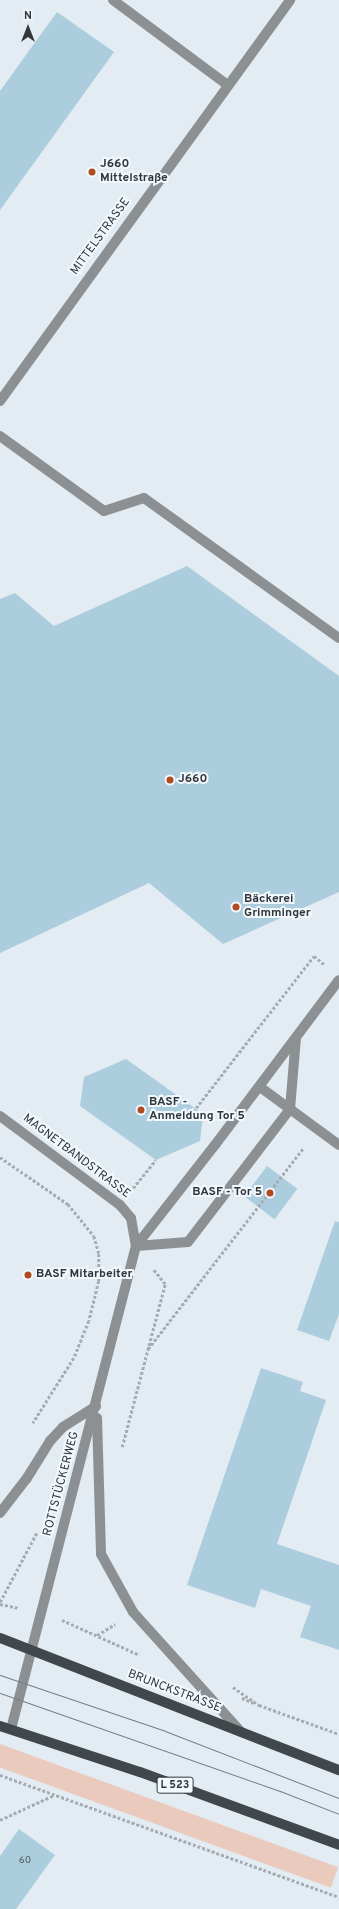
<!DOCTYPE html>
<meta charset="utf-8">
<style>
body{margin:0}
#map{position:relative;width:339px;height:1909px;overflow:hidden;background:#e2ecf2;font-family:Overpass,sans-serif}
div>[style]{position:absolute}
.green>*{inset:0;background:#ebcabe;transform-origin:0 0}
.building>*{inset:0;background:#accddd;transform-origin:0 0}
.path>*{height:2.5px;margin-top:-1.25px;transform-origin:0;background:repeating-linear-gradient(90deg,#a6adb2 0 3px,transparent 0 5px)}
.minor>*{height:10px;margin:-5px;padding:0 5px;transform-origin:5px;border-radius:5px;background:#8c9092}
.major>*{height:10px;margin:-5px;padding:0 5px;transform-origin:5px;border-radius:5px;background:#40484b}
.tram>*{height:1px;margin:-0.5px;padding:0 0.5px;transform-origin:0.5px;border-radius:0.5px;background:#787e82}
.dots>*{width:11px;height:11px;translate:-50% -50%;box-sizing:border-box;border:2px solid #f1f9fe;border-radius:50%}
span{translate:-50% -50%;white-space:nowrap;text-align:center;line-height:1.15;-webkit-text-stroke:4px #f1f9fe;paint-order:stroke}
.number-label{font-size:10px;color:#515c62}
.number-label span{-webkit-text-stroke-width:0}
.shield-label span{padding:1px 3px;background:#f1f9fe;border:1px solid;border-radius:3px;-webkit-text-stroke-width:0}
.shield-label{font-size:11px;color:#333739;font-weight:700}
.poi-label{font-size:12px;color:#333739;font-weight:700}
.left{translate:0 -50%;text-align:left}
.right{translate:-100% -50%;text-align:right}
.street-label{font-size:12px;color:#333739}
.north{position:absolute;left:8px;top:8px;width:40px;height:40px;-webkit-text-stroke:3px #f1f9fe;paint-order:stroke;rotate:0deg;font-size:11px;font-weight:700;line-height:16px;text-align:center;color:#333739}
.north::after{content:'';display:block;margin:auto;width:14px;height:18px;background:#333739;clip-path:polygon(50% 0,100% 100%,50% 72%,0 100%)}
</style>
<div id="map">
<div class="green">
<i style="left:0;top:1744px;width:360px;height:22px;rotate:20deg"></i>
</div>
<div class="building">
<i style="clip-path:polygon(57px 12px,114px 52px,0 210px,0 91px)"></i>
<i style="clip-path:polygon(187px 566px,339px 676px,339px 892px,223px 944px,149px 883px,0 953px,0 599px,15px 593px,54px 626px)"></i>
<i style="clip-path:polygon(126px 1059px,203px 1114px,200px 1141px,156px 1160px,80px 1106px,84px 1077px)"></i>
<i style="left:267px;top:1166px;width:38px;height:38px;rotate:37deg"></i>
<i style="clip-path:polygon(335px 1221px,339px 1222px,339px 1314px,329px 1341px,297px 1330px)"></i>
<i style="clip-path:polygon(261px 1368px,303px 1382px,300px 1391px,326px 1400px,277px 1544px,339px 1565px,339px 1650px,300px 1637px,311px 1606px,261px 1589px,255px 1608px,187px 1585px)"></i>
<i style="clip-path:polygon(19px 1829px,55px 1855px,16px 1909px,0 1909px,0 1856px)"></i>
</div>
<div class="path">
<i style="left:196px;top:1108px;width:192px;rotate:-52.2deg"></i>
<i style="left:314px;top:956px;width:13px;rotate:39deg"></i>
<i style="left:0;top:1157px;width:83px;rotate:34.7deg"></i>
<i style="left:68px;top:1204px;width:41px;rotate:50.9deg"></i>
<i style="left:94px;top:1236px;width:19px;rotate:74deg"></i>
<i style="left:99px;top:1254px;width:27px;rotate:90deg"></i>
<i style="left:99px;top:1281px;width:41px;rotate:104deg"></i>
<i style="left:89px;top:1321px;width:40px;rotate:112deg"></i>
<i style="left:74px;top:1358px;width:77px;rotate:122.2deg"></i>
<i style="left:133px;top:1188px;width:36px;rotate:-51deg"></i>
<i style="left:148px;top:1349px;width:255px;rotate:-52.3deg"></i>
<i style="left:122px;top:1447px;width:169px;rotate:-75.2deg"></i>
<i style="left:165px;top:1284px;width:19px;rotate:-129deg"></i>
<i style="left:0;top:1602px;width:79px;rotate:-62.1deg"></i>
<i style="left:0;top:1604px;width:19px;rotate:12deg"></i>
<i style="left:62px;top:1620px;width:85px;rotate:24.2deg"></i>
<i style="left:97px;top:1635px;width:21px;rotate:-31deg"></i>
<i style="left:233px;top:1687px;width:32px;rotate:35deg"></i>
<i style="left:242px;top:1698px;width:13px;rotate:23deg"></i>
<i style="left:259px;top:1705px;width:85px;rotate:19.9deg"></i>
<i style="left:0;top:1775px;width:360px;rotate:19.8deg"></i>
<i style="left:0;top:1820px;width:60px;rotate:-24.8deg"></i>
</div>
<div class="minor">
<i style="left:113px;top:0;width:141px;rotate:36.6deg"></i>
<i style="left:0;top:401px;width:495px;rotate:-54.1deg"></i>
<i style="left:0;top:436px;width:128px;rotate:35.8deg"></i>
<i style="left:104px;top:511px;width:42px;rotate:-18deg"></i>
<i style="left:144px;top:498px;width:240px;rotate:35.7deg"></i>
<i style="left:260px;top:1087px;width:98px;rotate:36.3deg"></i>
<i style="left:0;top:1116px;width:149px;rotate:36.6deg"></i>
<i style="left:120px;top:1205px;width:17px;rotate:50deg"></i>
<i style="left:131px;top:1218px;width:28px;rotate:80deg"></i>
<i style="left:136px;top:1246px;width:52px;rotate:-4.4deg"></i>
<i style="left:188px;top:1242px;width:71px;rotate:-52.5deg"></i>
<i style="left:231px;top:1186px;width:97px;rotate:-52.5deg"></i>
<i style="left:290px;top:1109px;width:71px;rotate:-85.2deg"></i>
<i style="left:97px;top:1418px;width:136px;rotate:88.3deg"></i>
<i style="left:101px;top:1554px;width:66px;rotate:61.1deg"></i>
<i style="left:133px;top:1612px;width:161px;rotate:48deg"></i>
<i style="left:0;top:1513px;width:44px;rotate:-52.4deg"></i>
<i style="left:27px;top:1478px;width:44px;rotate:-58.1deg"></i>
<i style="left:50px;top:1441px;width:19px;rotate:-47deg"></i>
<i style="left:63px;top:1427px;width:39px;rotate:-32deg"></i>
<i style="left:11px;top:1729px;width:499px;rotate:-75.5deg"></i>
<i style="left:136px;top:1246px;width:128px;rotate:-52deg"></i>
<i style="left:215px;top:1145px;width:206px;rotate:-53.1deg"></i>
</div>
<div class="major">
<i style="left:0;top:1638px;width:364px;rotate:21.3deg"></i>
<i style="left:0;top:1726px;width:147px;rotate:18.2deg"></i>
<i style="left:140px;top:1772px;width:212px;rotate:20.1deg"></i>
</div>
<div class="tram">
<i style="left:0;top:1675px;width:174px;rotate:18.7deg"></i>
<i style="left:165px;top:1731px;width:186px;rotate:21.1deg"></i>
<i style="left:0;top:1693px;width:297px;rotate:19.3deg"></i>
<i style="left:280px;top:1791px;width:63px;rotate:21.3deg"></i>
</div>
<div class="dots">
<i style="left:92px;top:172px;background:#b04a1f"></i>
<i style="left:170px;top:780px;background:#b04a1f"></i>
<i style="left:236px;top:907px;background:#b04a1f"></i>
<i style="left:141px;top:1110px;background:#b04a1f"></i>
<i style="left:270px;top:1193px;background:#b04a1f"></i>
<i style="left:28px;top:1275px;background:#b04a1f"></i>
</div>
<div class="number-label">
<span style="left:25px;top:1861px">60</span>
</div>
<div class="shield-label">
<span style="left:175px;top:1785px">L 523</span>
</div>
<div class="poi-label">
<span class="left" style="left:100px;top:172px">J660<br>Mittelstraße</span>
<span class="left" style="left:178px;top:780px">J660</span>
<span class="left" style="left:244px;top:907px">Bäckerei<br>Grimminger</span>
<span class="left" style="left:149px;top:1110px">BASF -<br>Anmeldung Tor 5</span>
<span class="right" style="left:262px;top:1193px">BASF - Tor 5</span>
<span class="left" style="left:36px;top:1275px">BASF Mitarbeiter</span>
</div>
<div class="street-label">
<span style="left:101px;top:237px;rotate:-54deg">MITTELSTRASSE</span>
<span style="left:76px;top:1157px;rotate:37deg">MAGNETBANDSTRASSE</span>
<span style="left:62px;top:1484px;rotate:-75deg">ROTTSTÜCKERWEG</span>
<span style="left:174px;top:1692px;rotate:21deg">BRUNCKSTRASSE</span>
</div>
<div class="north">N</div>
</div>
